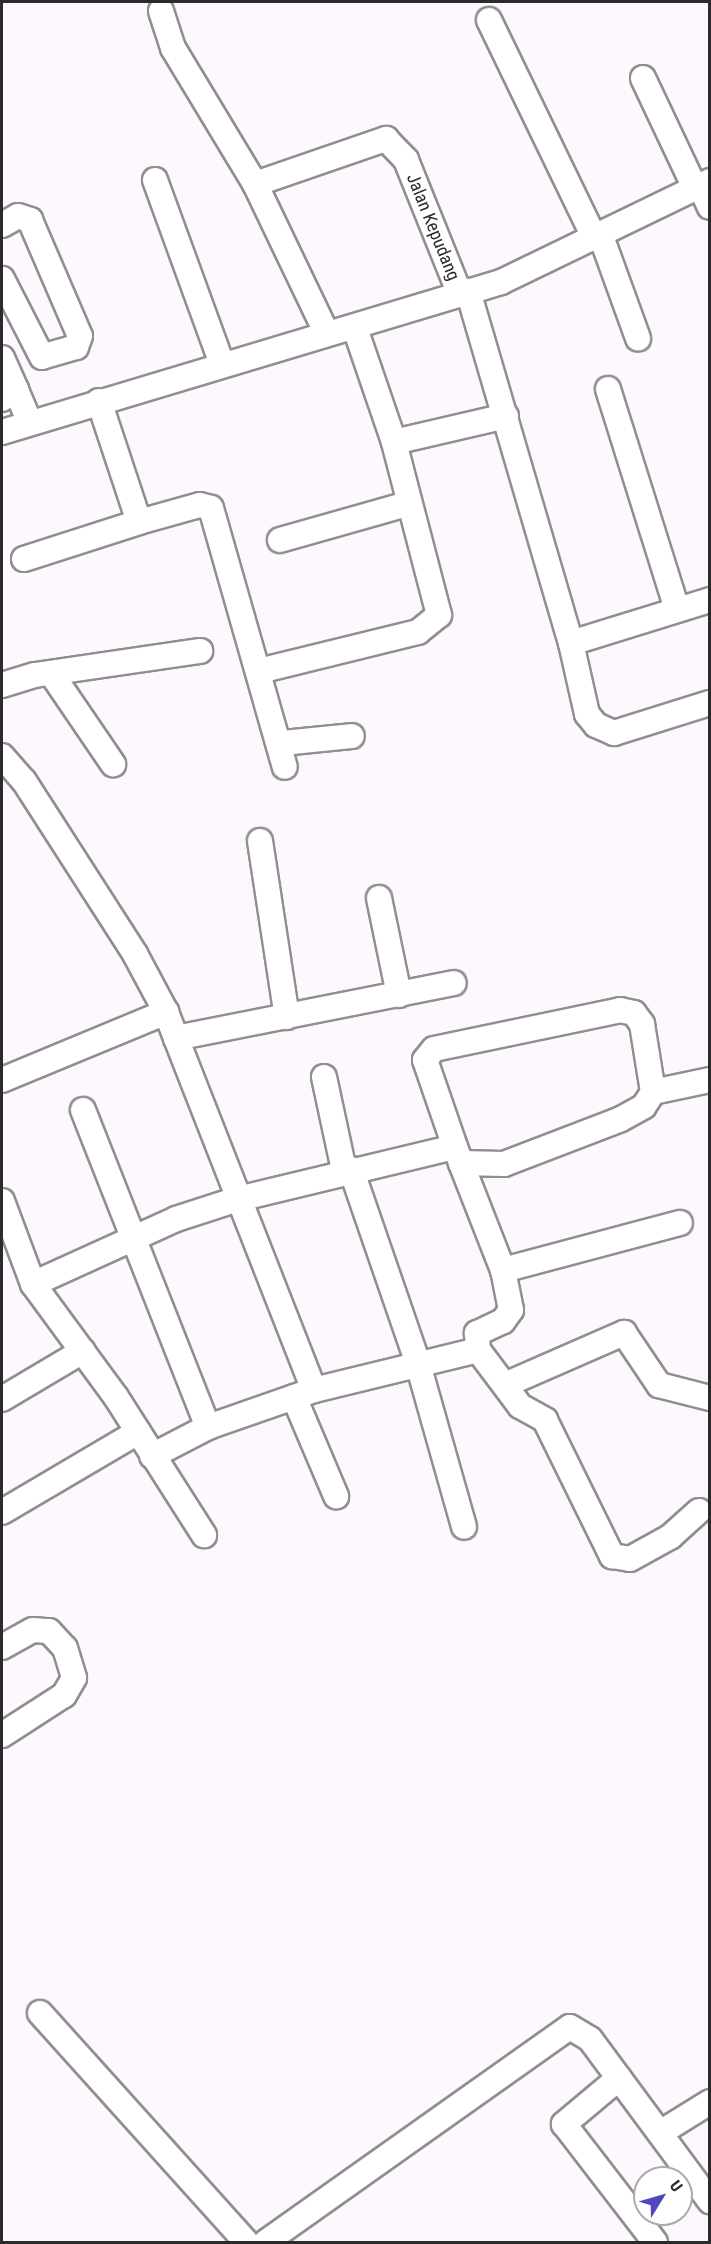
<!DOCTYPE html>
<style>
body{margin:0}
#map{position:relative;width:711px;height:2244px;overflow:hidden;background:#fdf8fd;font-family:"Roboto Condensed",sans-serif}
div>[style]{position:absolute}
.roads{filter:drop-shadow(2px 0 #928d91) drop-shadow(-2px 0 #928d91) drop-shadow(0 2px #928d91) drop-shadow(0 -2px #928d91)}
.minor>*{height:24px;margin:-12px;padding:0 12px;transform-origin:12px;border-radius:12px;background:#fff}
span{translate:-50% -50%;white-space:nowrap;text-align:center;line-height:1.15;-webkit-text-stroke:4.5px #fff;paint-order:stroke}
.street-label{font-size:18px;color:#2c2a2c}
.frame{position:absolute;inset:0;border:3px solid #2c2a2c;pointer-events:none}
.north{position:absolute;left:633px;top:2166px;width:60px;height:60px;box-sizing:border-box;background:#fff;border:2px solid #abaaab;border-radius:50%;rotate:53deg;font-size:16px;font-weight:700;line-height:24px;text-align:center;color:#2c2a2c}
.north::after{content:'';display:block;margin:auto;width:21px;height:27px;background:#5047be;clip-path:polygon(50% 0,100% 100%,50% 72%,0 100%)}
</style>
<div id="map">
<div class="roads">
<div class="minor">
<i style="left:161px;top:11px;width:39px;rotate:72deg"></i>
<i style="left:173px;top:48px;width:159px;rotate:58.9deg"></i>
<i style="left:489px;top:20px;width:243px;rotate:64.2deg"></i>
<i style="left:643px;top:78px;width:122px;rotate:64.7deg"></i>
<i style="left:155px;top:180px;width:196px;rotate:70deg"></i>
<i style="left:700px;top:186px;width:23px;rotate:65deg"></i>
<i style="left:2px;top:225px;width:18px;rotate:-29deg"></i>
<i style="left:18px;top:216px;width:13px;rotate:18deg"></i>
<i style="left:30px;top:220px;width:126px;rotate:66.7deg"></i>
<i style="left:80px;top:336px;width:12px;rotate:110deg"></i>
<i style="left:76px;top:347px;width:35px;rotate:164deg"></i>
<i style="left:42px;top:357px;width:88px;rotate:-117.1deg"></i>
<i style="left:601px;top:236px;width:109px;rotate:70.1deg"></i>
<i style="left:468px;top:291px;width:367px;rotate:73.7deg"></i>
<i style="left:571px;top:643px;width:145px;rotate:-17.2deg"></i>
<i style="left:327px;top:334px;width:166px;rotate:-115.6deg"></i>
<i style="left:255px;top:184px;width:139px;rotate:-19deg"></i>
<i style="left:386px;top:139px;width:29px;rotate:46deg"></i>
<i style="left:406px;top:160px;width:144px;rotate:68.1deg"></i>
<i style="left:2px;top:358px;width:35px;rotate:66deg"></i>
<i style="left:608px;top:389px;width:231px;rotate:72.6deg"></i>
<i style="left:2px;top:399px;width:17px;rotate:-33deg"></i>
<i style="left:16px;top:390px;width:34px;rotate:67deg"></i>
<i style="left:99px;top:401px;width:127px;rotate:71.7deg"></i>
<i style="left:139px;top:522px;width:63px;rotate:-15.6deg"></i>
<i style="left:200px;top:505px;width:11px;rotate:15deg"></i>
<i style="left:211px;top:508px;width:269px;rotate:74.1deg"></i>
<i style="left:2px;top:432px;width:521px;rotate:-16.73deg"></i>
<i style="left:501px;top:282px;width:232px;rotate:-25.8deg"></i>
<i style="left:394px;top:442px;width:115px;rotate:-13.1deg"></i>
<i style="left:280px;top:540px;width:132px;rotate:-15.8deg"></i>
<i style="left:24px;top:559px;width:121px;rotate:-17.8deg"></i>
<i style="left:571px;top:643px;width:73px;rotate:77.3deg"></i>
<i style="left:587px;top:714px;width:14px;rotate:51deg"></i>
<i style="left:596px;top:725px;width:20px;rotate:24deg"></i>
<i style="left:614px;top:733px;width:101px;rotate:-17.4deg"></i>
<i style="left:259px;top:671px;width:164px;rotate:-13.8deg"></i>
<i style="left:418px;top:632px;width:27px;rotate:-39deg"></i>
<i style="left:439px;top:615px;width:179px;rotate:-104.6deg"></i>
<i style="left:394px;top:442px;width:120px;rotate:-108.9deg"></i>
<i style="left:53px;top:676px;width:107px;rotate:55.7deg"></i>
<i style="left:2px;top:685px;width:34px;rotate:-17deg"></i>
<i style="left:35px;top:675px;width:167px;rotate:-8.3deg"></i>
<i style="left:282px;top:743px;width:70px;rotate:-5.7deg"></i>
<i style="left:2px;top:756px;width:33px;rotate:49deg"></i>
<i style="left:24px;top:781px;width:206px;rotate:57.3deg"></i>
<i style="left:135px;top:954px;width:66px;rotate:61.9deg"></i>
<i style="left:260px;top:841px;width:178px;rotate:81.3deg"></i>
<i style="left:379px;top:898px;width:99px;rotate:78.3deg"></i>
<i style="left:176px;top:1038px;width:378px;rotate:68.6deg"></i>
<i style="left:324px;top:1077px;width:95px;rotate:77.9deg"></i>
<i style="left:2px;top:1080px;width:178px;rotate:-22.5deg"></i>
<i style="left:166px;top:1012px;width:28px;rotate:69deg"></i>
<i style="left:176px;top:1038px;width:283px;rotate:-11.2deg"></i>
<i style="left:83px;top:1110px;width:341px;rotate:68.5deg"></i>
<i style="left:455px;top:1147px;width:92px;rotate:-109deg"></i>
<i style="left:425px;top:1060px;width:14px;rotate:-51deg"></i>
<i style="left:434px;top:1049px;width:190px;rotate:-11.8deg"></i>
<i style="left:620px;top:1010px;width:14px;rotate:12deg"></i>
<i style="left:634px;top:1013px;width:14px;rotate:54deg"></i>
<i style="left:642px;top:1024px;width:69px;rotate:80.8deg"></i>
<i style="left:461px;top:1163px;width:115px;rotate:68.6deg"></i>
<i style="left:503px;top:1270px;width:41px;rotate:78.7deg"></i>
<i style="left:511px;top:1310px;width:14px;rotate:126deg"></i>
<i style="left:503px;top:1321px;width:29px;rotate:155deg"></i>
<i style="left:477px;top:1333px;width:17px;rotate:87deg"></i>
<i style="left:351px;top:1169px;width:206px;rotate:71deg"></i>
<i style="left:418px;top:1364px;width:169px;rotate:74.2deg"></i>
<i style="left:2px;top:1201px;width:89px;rotate:69.5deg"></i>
<i style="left:33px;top:1284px;width:140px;rotate:53.7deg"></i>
<i style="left:116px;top:1397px;width:164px;rotate:57.5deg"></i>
<i style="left:503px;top:1270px;width:183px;rotate:-14.9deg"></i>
<i style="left:33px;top:1284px;width:157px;rotate:-24.4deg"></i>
<i style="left:176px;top:1219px;width:65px;rotate:-17.9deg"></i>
<i style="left:238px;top:1199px;width:223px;rotate:-13.5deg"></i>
<i style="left:455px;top:1147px;width:17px;rotate:69deg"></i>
<i style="left:461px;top:1163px;width:43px;rotate:1.3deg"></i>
<i style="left:504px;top:1164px;width:125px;rotate:-21deg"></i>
<i style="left:621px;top:1119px;width:26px;rotate:-29deg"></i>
<i style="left:644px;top:1106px;width:17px;rotate:-57deg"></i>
<i style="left:653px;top:1092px;width:58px;rotate:-11.9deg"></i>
<i style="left:507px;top:1384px;width:128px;rotate:-23.6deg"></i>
<i style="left:624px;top:1333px;width:63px;rotate:56.1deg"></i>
<i style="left:659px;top:1385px;width:53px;rotate:14.3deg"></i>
<i style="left:294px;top:1397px;width:108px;rotate:67deg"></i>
<i style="left:2px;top:1399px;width:94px;rotate:-30.7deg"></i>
<i style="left:152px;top:1456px;width:63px;rotate:-27.4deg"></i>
<i style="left:208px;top:1427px;width:112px;rotate:-19.2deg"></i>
<i style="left:314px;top:1390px;width:169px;rotate:-13.7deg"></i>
<i style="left:478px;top:1350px;width:70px;rotate:53.1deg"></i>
<i style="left:520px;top:1406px;width:29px;rotate:29deg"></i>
<i style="left:545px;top:1420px;width:152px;rotate:63.8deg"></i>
<i style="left:612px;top:1556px;width:18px;rotate:9deg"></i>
<i style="left:630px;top:1559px;width:46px;rotate:-28.8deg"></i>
<i style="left:670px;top:1537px;width:39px;rotate:-42deg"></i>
<i style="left:2px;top:1512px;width:158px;rotate:-30.5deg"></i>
<i style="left:2px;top:1647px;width:35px;rotate:-29deg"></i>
<i style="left:33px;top:1630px;width:16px;rotate:4deg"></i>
<i style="left:49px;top:1631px;width:23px;rotate:47deg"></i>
<i style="left:65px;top:1648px;width:31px;rotate:73deg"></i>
<i style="left:74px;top:1678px;width:20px;rotate:120deg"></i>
<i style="left:64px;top:1695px;width:74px;rotate:147.2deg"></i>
<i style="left:40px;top:2013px;width:308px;rotate:48deg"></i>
<i style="left:619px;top:2078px;width:72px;rotate:140.1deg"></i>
<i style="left:564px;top:2124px;width:149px;rotate:52.4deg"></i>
<i style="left:660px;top:2133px;width:59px;rotate:-31.8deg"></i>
<i style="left:266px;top:2242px;width:372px;rotate:-35.3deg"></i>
<i style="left:570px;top:2027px;width:23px;rotate:31deg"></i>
<i style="left:590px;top:2039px;width:202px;rotate:53.5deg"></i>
</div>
</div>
<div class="street-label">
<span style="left:433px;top:227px;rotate:68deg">Jalan Kepudang</span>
</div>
<div class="frame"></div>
<div class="north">U</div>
</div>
